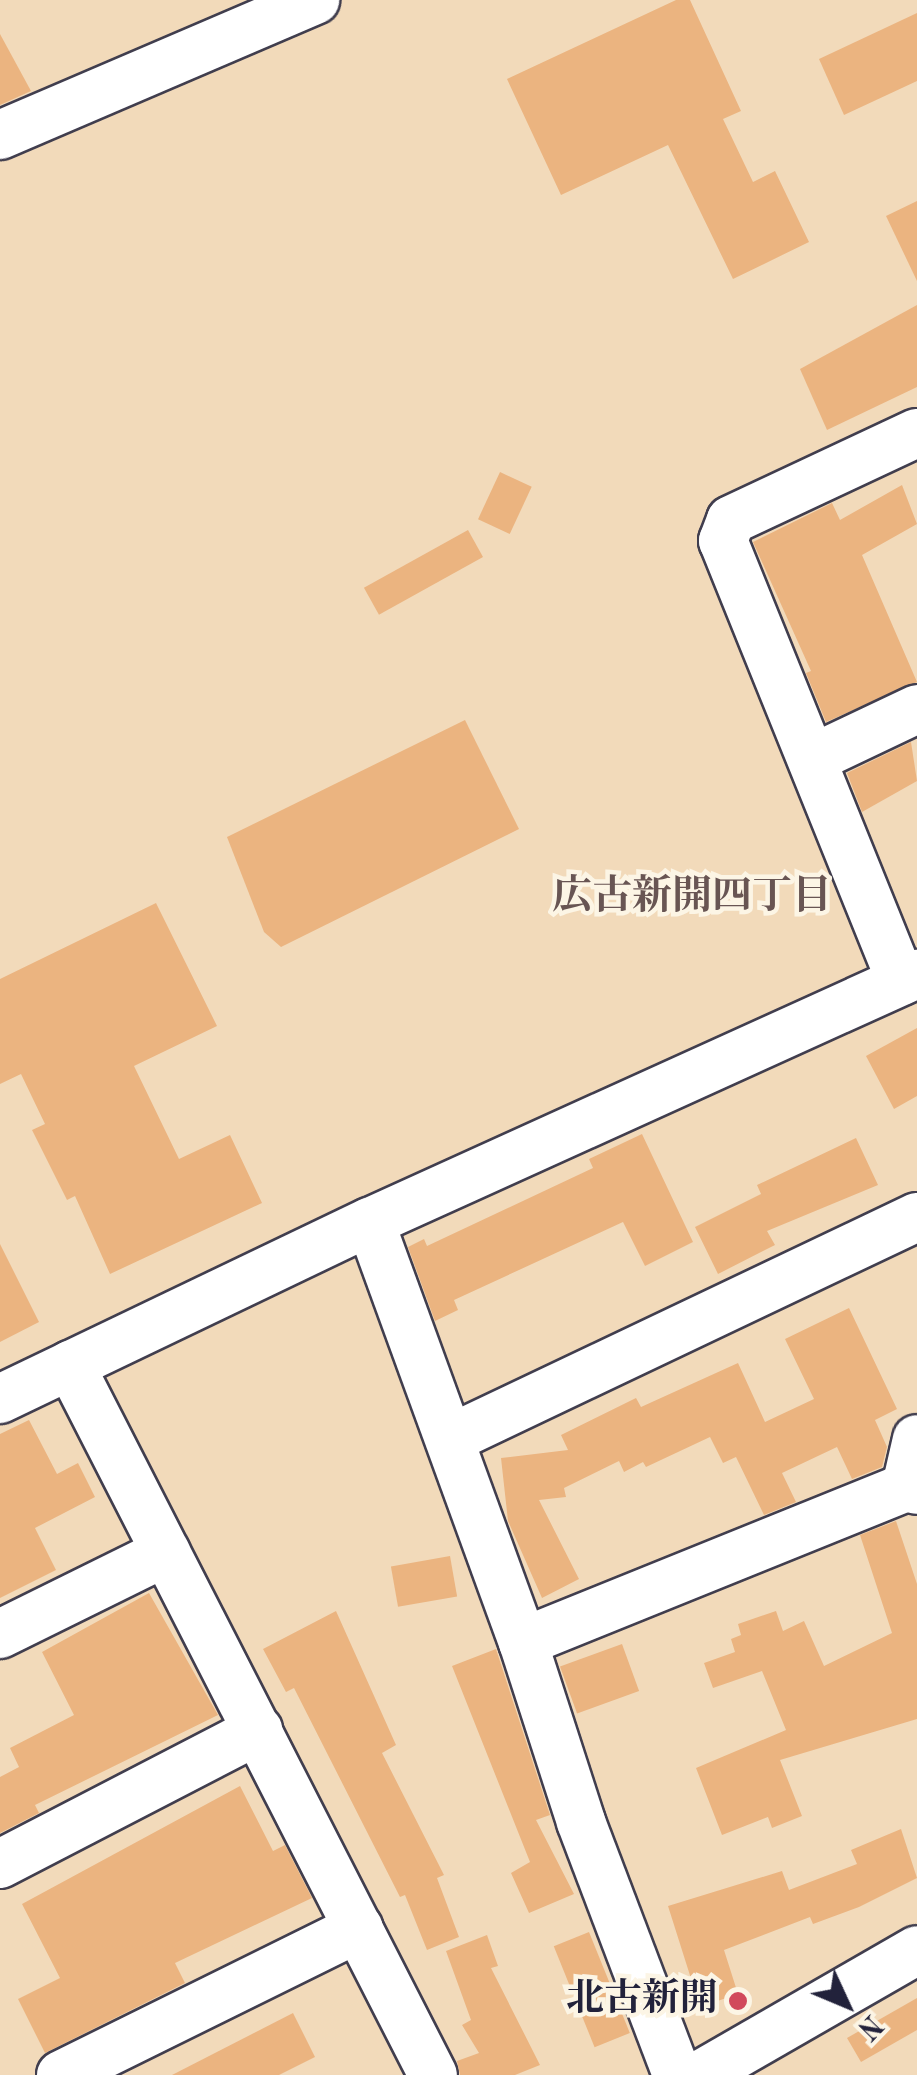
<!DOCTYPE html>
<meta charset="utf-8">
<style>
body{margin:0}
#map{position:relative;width:917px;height:2075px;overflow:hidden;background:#f2daba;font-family:"Old Standard TT","Noto Serif JP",serif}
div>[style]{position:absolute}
.building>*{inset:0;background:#ebb480;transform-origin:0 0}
.roads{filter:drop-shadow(2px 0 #413e4e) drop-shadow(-2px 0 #413e4e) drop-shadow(0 2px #413e4e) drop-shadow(0 -2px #413e4e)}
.minor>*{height:48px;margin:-24px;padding:0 24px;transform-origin:24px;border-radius:24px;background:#fff}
.dots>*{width:28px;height:28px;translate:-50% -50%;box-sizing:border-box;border:5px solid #fcf5e5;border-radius:50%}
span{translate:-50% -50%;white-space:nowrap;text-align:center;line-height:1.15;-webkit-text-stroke:9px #fcf5e5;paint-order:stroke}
.poi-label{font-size:38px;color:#22223b;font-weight:700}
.right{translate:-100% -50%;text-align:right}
.neighbourhood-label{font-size:40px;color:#685553;font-weight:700}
.north{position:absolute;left:797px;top:1955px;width:100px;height:100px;-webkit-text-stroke:8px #fcf5e5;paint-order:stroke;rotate:134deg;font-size:28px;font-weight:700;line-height:40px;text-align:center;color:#22223b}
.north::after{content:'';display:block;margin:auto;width:35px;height:45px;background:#22223b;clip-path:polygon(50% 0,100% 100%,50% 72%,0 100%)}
</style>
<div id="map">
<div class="building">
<i style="clip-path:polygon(676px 0,690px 0,741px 111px,723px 119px,753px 182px,775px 171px,809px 242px,733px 279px,668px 145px,561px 195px,507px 79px)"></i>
<i style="clip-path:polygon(917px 13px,917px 81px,844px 115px,819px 59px)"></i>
<i style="clip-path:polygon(0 34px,31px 91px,0 105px)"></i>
<i style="clip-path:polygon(917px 201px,917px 281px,886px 216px)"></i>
<i style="clip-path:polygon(917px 305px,917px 387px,827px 430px,800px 369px)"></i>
<i style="left:500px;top:472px;width:35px;height:52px;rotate:25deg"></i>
<i style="clip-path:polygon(902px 485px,917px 524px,862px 555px,917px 682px,826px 722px,806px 673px,811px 671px,753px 542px,832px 503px,840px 520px)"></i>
<i style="left:468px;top:530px;width:31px;height:119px;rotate:61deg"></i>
<i style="clip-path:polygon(465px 720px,519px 829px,281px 947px,264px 932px,227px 837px)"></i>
<i style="clip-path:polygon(911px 742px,917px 781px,862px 812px,847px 773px)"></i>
<i style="clip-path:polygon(156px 903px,217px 1026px,134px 1066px,179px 1159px,230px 1135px,262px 1203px,110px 1274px,75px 1196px,67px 1200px,32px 1130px,45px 1124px,21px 1074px,0 1084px,0 979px)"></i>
<i style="clip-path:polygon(917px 1028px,917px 1096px,894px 1109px,866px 1056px)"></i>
<i style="clip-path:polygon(642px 1134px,693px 1242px,645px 1266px,623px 1222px,454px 1300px,458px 1310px,435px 1321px,408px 1247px,424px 1239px,427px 1246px,593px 1168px,589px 1159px)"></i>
<i style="clip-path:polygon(856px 1138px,878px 1185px,767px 1231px,775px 1245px,718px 1274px,695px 1227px,761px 1194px,757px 1185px)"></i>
<i style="clip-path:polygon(0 1244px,39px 1322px,0 1342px)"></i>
<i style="clip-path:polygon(849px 1308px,897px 1409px,875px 1420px,887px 1447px,882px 1467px,852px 1479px,837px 1447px,782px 1473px,796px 1502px,764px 1515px,736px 1457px,723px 1463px,710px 1437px,646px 1467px,643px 1462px,624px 1472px,619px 1461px,564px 1488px,566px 1497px,539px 1500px,579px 1579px,542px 1598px,508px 1521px,501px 1458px,568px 1450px,561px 1435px,636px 1398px,641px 1407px,738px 1363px,765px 1422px,814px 1399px,785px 1339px)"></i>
<i style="clip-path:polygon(29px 1420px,57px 1474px,78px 1463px,95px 1497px,35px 1528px,56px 1570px,0 1598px,0 1434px)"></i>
<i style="clip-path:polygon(896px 1521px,917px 1584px,917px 1719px,780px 1760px,802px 1816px,772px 1828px,768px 1817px,722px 1835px,696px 1768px,786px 1730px,762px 1671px,713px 1688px,704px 1663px,735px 1652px,731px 1639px,741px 1635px,738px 1624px,776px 1611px,783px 1631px,804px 1621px,824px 1666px,892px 1633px,860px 1535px)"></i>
<i style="left:450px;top:1556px;width:41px;height:60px;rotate:80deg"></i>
<i style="clip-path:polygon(149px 1593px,218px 1715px,35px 1805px,39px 1813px,0 1833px,0 1777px,19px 1767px,10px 1748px,74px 1715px,42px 1652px)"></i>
<i style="clip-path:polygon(336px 1611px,396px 1745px,382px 1753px,444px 1875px,437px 1878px,459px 1937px,427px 1950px,405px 1895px,400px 1897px,294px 1688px,286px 1692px,263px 1649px)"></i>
<i style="left:622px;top:1644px;width:50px;height:66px;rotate:70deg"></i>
<i style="clip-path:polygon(496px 1649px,550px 1815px,536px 1820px,574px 1894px,529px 1913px,511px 1873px,530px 1862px,452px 1666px)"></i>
<i style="clip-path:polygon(240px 1786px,273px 1851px,285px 1845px,312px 1898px,175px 1963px,185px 1983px,45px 2053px,18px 1999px,60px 1978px,22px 1904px)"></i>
<i style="clip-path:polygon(901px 1829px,917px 1878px,859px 1907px,813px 1924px,810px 1917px,724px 1950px,738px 1994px,700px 2007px,668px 1906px,782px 1871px,789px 1890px,857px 1864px,851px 1850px)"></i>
<i style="left:589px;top:1932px;width:109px;height:38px;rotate:68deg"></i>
<i style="clip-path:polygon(487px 1935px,498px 1966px,491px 1968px,540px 2065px,515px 2075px,460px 2075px,457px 2061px,479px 2053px,462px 2025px,471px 2020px,446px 1951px)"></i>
<i style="clip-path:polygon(917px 1998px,917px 2030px,861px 2062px,847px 2038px)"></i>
<i style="clip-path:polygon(293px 2013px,315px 2057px,279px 2075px,172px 2075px)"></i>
</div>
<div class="roads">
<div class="minor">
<i style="left:0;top:135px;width:343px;rotate:-23.2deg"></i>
<i style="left:814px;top:758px;width:114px;rotate:-25.4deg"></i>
<i style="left:901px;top:981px;width:475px;rotate:-112deg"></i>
<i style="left:723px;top:541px;width:22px;rotate:-69deg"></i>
<i style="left:731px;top:520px;width:205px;rotate:-25.1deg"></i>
<i style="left:370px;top:1222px;width:447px;rotate:70deg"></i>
<i style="left:523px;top:1642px;width:413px;rotate:-22deg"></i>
<i style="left:906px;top:1487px;width:11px;rotate:15deg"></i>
<i style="left:70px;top:1365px;width:797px;rotate:62.92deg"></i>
<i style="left:0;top:1399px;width:410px;rotate:-25.6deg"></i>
<i style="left:370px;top:1222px;width:601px;rotate:-24.39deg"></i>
<i style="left:450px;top:1439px;width:517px;rotate:-25.43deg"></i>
<i style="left:906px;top:1487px;width:49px;rotate:-77.1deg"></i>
<i style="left:0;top:1634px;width:185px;rotate:-26.3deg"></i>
<i style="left:523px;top:1642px;width:189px;rotate:72.1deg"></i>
<i style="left:581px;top:1822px;width:271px;rotate:69.2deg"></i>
<i style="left:0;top:1864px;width:291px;rotate:-27.4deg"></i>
<i style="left:61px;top:2075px;width:332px;rotate:-26.3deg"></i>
<i style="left:700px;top:2075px;width:250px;rotate:-29.9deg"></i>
</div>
</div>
<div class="dots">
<i style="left:738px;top:2001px;background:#d1495b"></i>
</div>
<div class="poi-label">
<span class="right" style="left:718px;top:2001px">北古新開</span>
</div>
<div class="neighbourhood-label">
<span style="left:692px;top:898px">広古新開四丁目</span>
</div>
<div class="north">N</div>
</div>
